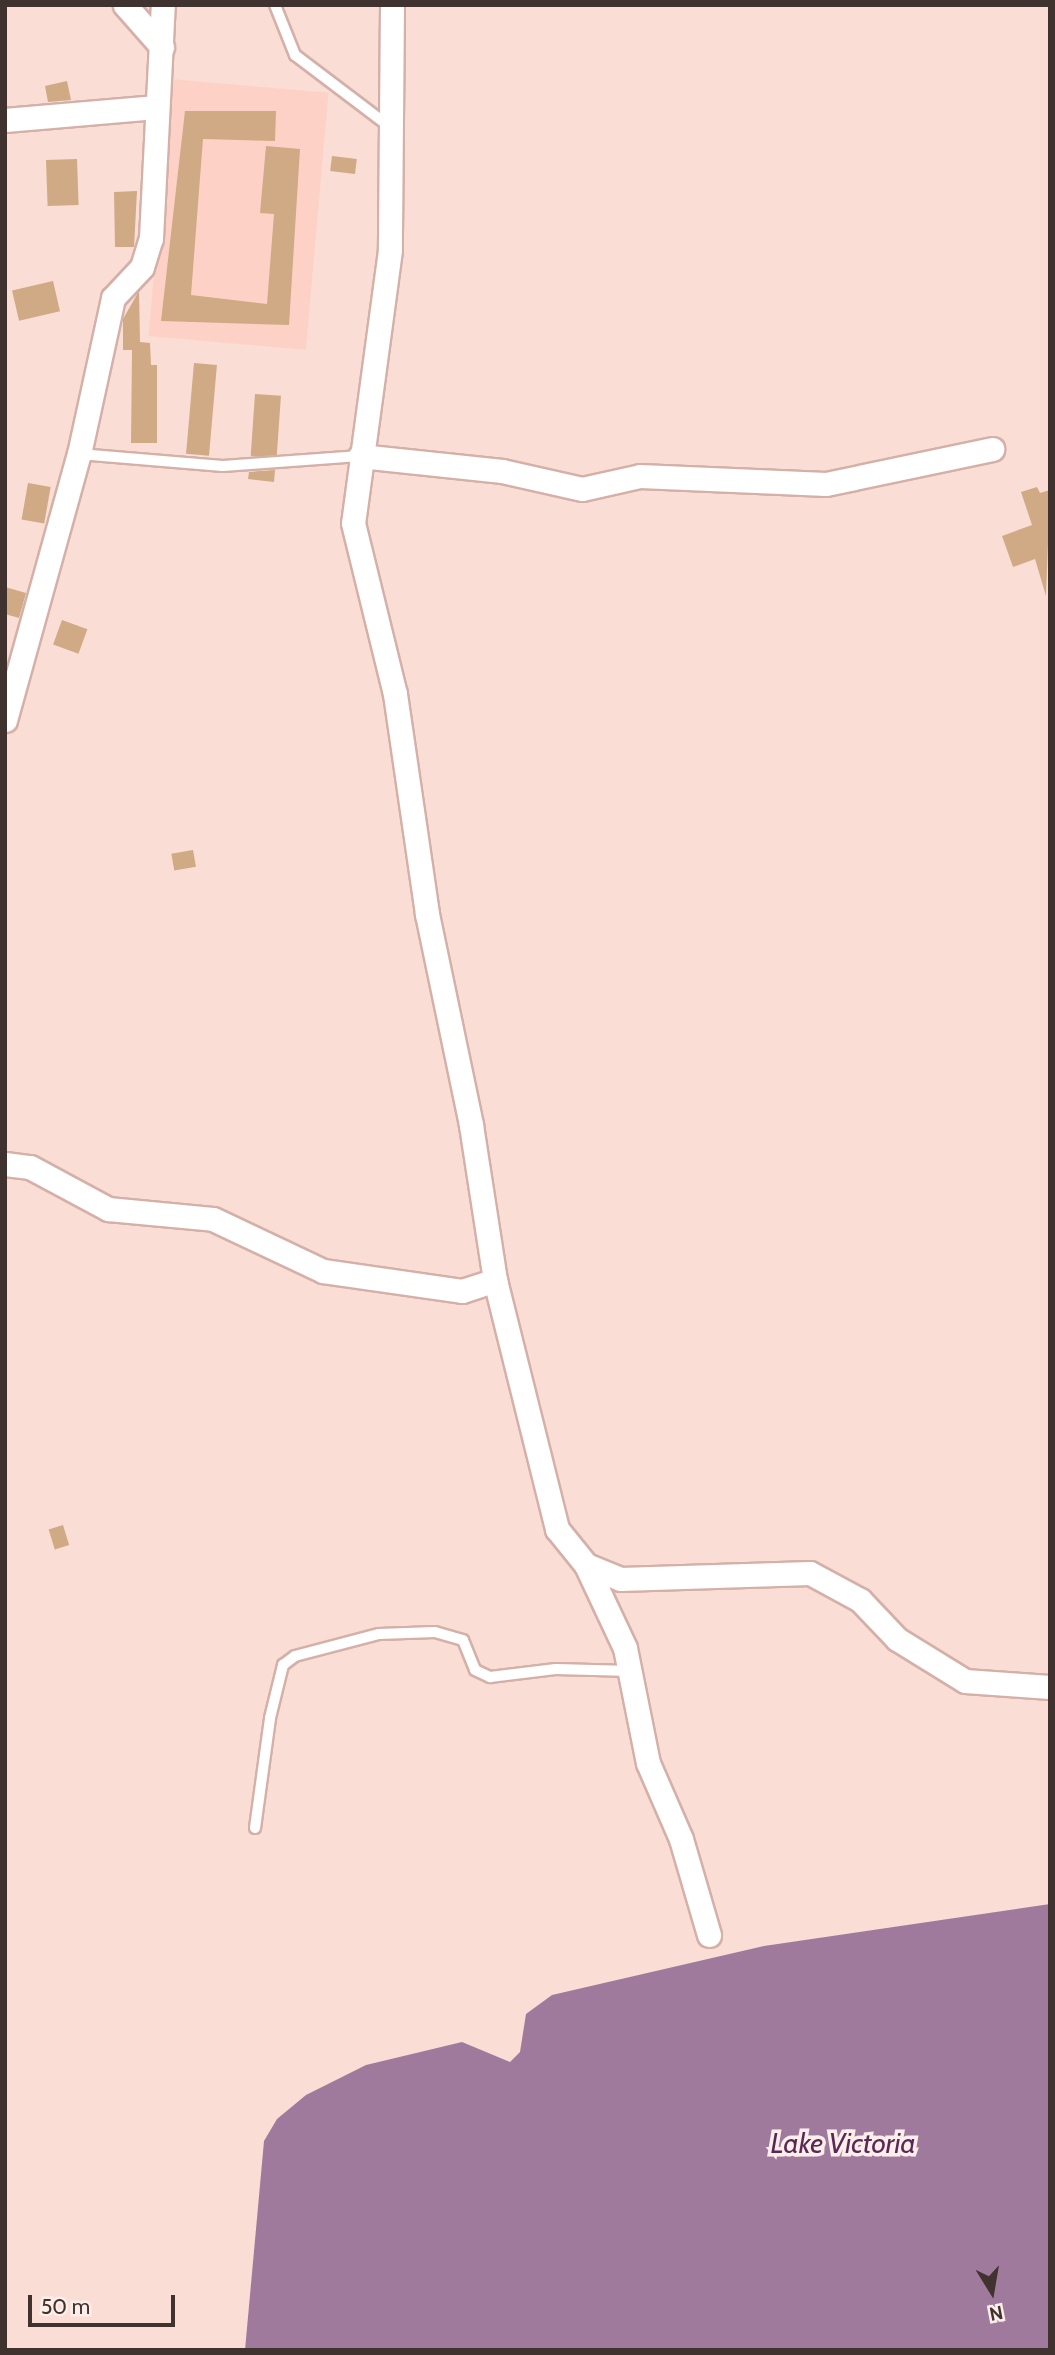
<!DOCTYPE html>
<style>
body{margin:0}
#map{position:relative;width:1055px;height:2355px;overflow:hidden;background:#faddd5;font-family:Cabin,sans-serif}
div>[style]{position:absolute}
.built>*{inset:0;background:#fed1c6;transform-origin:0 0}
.water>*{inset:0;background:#a07a9d}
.building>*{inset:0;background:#cfaa84;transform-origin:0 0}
.roads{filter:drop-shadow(2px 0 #d4b0a8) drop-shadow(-2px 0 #d4b0a8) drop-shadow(0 2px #d4b0a8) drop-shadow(0 -2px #d4b0a8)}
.service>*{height:10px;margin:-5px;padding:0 5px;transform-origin:5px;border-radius:5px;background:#fff}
.minor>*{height:23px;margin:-11.5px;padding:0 11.5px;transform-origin:11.5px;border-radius:11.5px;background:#fff}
span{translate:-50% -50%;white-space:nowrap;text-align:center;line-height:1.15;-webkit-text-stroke:7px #fdeeea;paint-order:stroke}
.water-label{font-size:28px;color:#582856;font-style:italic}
.frame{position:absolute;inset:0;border:7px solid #40322f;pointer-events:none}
.north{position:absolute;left:957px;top:2257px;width:70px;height:70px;-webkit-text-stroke:5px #fdeeea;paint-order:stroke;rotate:169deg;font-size:19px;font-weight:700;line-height:28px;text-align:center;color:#40322f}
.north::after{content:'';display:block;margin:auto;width:24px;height:32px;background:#40322f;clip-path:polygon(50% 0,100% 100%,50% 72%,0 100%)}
.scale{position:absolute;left:28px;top:2295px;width:147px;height:32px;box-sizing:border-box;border:4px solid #40322f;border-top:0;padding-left:9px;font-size:21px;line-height:24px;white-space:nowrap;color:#40322f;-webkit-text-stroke:5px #fdeeea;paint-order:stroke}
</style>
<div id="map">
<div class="built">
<i style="left:171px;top:79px;width:158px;height:258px;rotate:5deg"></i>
</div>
<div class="water">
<i style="clip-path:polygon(1050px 1904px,1050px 2350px,245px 2350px,264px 2141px,277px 2119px,306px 2095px,366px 2065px,462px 2042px,510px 2062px,520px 2052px,526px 2014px,552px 1995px,764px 1946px)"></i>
</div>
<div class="building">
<i style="clip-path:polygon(67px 81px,71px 100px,48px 102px,45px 86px)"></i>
<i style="clip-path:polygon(185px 111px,276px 111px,275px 141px,203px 139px,191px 295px,267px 304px,274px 214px,260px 213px,266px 146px,300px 149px,289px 325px,161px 321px)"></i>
<i style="left:332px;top:156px;width:25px;height:15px;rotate:7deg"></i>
<i style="left:77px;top:159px;width:46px;height:31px;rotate:88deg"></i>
<i style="clip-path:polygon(137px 191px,134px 247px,115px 247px,114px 192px)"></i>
<i style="left:53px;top:281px;width:31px;height:42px;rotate:77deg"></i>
<i style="clip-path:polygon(139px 291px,140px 342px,150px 343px,151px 365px,157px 365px,157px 443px,131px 443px,132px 350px,123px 350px,123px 319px)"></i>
<i style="left:194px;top:363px;width:23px;height:91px;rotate:5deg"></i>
<i style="left:255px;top:394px;width:26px;height:62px;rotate:4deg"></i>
<i style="clip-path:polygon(275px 470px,274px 482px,248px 479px,249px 472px)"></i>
<i style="left:28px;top:483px;width:23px;height:37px;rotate:10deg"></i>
<i style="clip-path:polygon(1037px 487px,1040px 493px,1050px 490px,1046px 596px,1035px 559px,1013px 567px,1002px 536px,1032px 525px,1021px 492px)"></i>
<i style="clip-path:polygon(5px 587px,26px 593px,19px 618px,5px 614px)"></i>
<i style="left:62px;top:620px;width:27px;height:26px;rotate:20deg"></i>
<i style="left:193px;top:850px;width:17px;height:22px;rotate:80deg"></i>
<i style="left:63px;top:1525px;width:21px;height:15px;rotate:73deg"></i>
</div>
<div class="roads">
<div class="service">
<i style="left:275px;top:5px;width:54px;rotate:68.2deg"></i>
<i style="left:295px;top:55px;width:118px;rotate:37.1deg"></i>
<i style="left:79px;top:454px;width:144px;rotate:4.8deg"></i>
<i style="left:223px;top:466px;width:137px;rotate:-4.2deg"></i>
<i style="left:255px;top:1828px;width:111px;rotate:-82.2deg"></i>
<i style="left:270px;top:1718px;width:55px;rotate:-76.2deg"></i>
<i style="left:283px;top:1665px;width:15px;rotate:-37deg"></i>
<i style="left:295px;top:1656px;width:87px;rotate:-14.7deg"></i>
<i style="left:379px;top:1634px;width:56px;rotate:-2deg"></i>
<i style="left:435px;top:1632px;width:29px;rotate:16deg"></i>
<i style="left:463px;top:1640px;width:32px;rotate:68deg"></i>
<i style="left:475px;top:1670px;width:17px;rotate:25deg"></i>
<i style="left:490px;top:1677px;width:66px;rotate:-6.9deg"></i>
<i style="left:556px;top:1669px;width:75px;rotate:1.5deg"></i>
</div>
<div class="minor">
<i style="left:125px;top:5px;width:56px;rotate:48.6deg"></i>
<i style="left:392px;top:5px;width:245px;rotate:90.5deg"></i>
<i style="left:390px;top:250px;width:275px;rotate:97.7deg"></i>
<i style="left:353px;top:523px;width:176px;rotate:76.2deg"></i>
<i style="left:395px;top:694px;width:222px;rotate:81.7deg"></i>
<i style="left:427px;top:914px;width:216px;rotate:78.2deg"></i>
<i style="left:471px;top:1125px;width:157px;rotate:81.2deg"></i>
<i style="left:495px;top:1280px;width:257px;rotate:76deg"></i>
<i style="left:557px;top:1529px;width:46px;rotate:51.1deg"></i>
<i style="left:586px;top:1565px;width:37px;rotate:22deg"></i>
<i style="left:620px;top:1579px;width:190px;rotate:-1.8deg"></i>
<i style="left:810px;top:1573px;width:57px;rotate:28.4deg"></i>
<i style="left:860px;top:1600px;width:54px;rotate:46.5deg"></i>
<i style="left:897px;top:1639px;width:80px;rotate:31.7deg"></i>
<i style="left:965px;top:1681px;width:85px;rotate:4deg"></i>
<i style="left:5px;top:120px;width:152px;rotate:-4.9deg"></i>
<i style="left:360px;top:456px;width:143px;rotate:6deg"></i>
<i style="left:502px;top:471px;width:82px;rotate:12.7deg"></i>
<i style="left:582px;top:489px;width:59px;rotate:-12.6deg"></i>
<i style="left:640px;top:476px;width:186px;rotate:2.5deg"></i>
<i style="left:826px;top:484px;width:170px;rotate:-11.9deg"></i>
<i style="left:5px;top:720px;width:276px;rotate:-74.5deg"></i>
<i style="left:79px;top:454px;width:160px;rotate:-77.7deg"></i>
<i style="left:113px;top:298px;width:42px;rotate:-46.9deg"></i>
<i style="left:142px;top:267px;width:30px;rotate:-73deg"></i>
<i style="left:151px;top:238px;width:233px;rotate:-87.1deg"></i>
<i style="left:5px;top:1164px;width:25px;rotate:7deg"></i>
<i style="left:30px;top:1167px;width:89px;rotate:28.3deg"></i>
<i style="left:108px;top:1209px;width:105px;rotate:5.4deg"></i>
<i style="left:213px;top:1219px;width:122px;rotate:25.3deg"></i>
<i style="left:323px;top:1271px;width:140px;rotate:8.2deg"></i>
<i style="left:462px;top:1291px;width:35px;rotate:-18deg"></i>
<i style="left:586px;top:1565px;width:92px;rotate:64.8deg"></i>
<i style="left:625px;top:1648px;width:117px;rotate:78.7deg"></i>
<i style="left:648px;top:1763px;width:83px;rotate:66.5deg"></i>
<i style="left:681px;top:1839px;width:100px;rotate:73.7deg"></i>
</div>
</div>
<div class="water-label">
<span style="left:843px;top:2143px">Lake Victoria</span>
</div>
<div class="frame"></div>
<div class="north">N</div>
<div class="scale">50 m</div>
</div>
